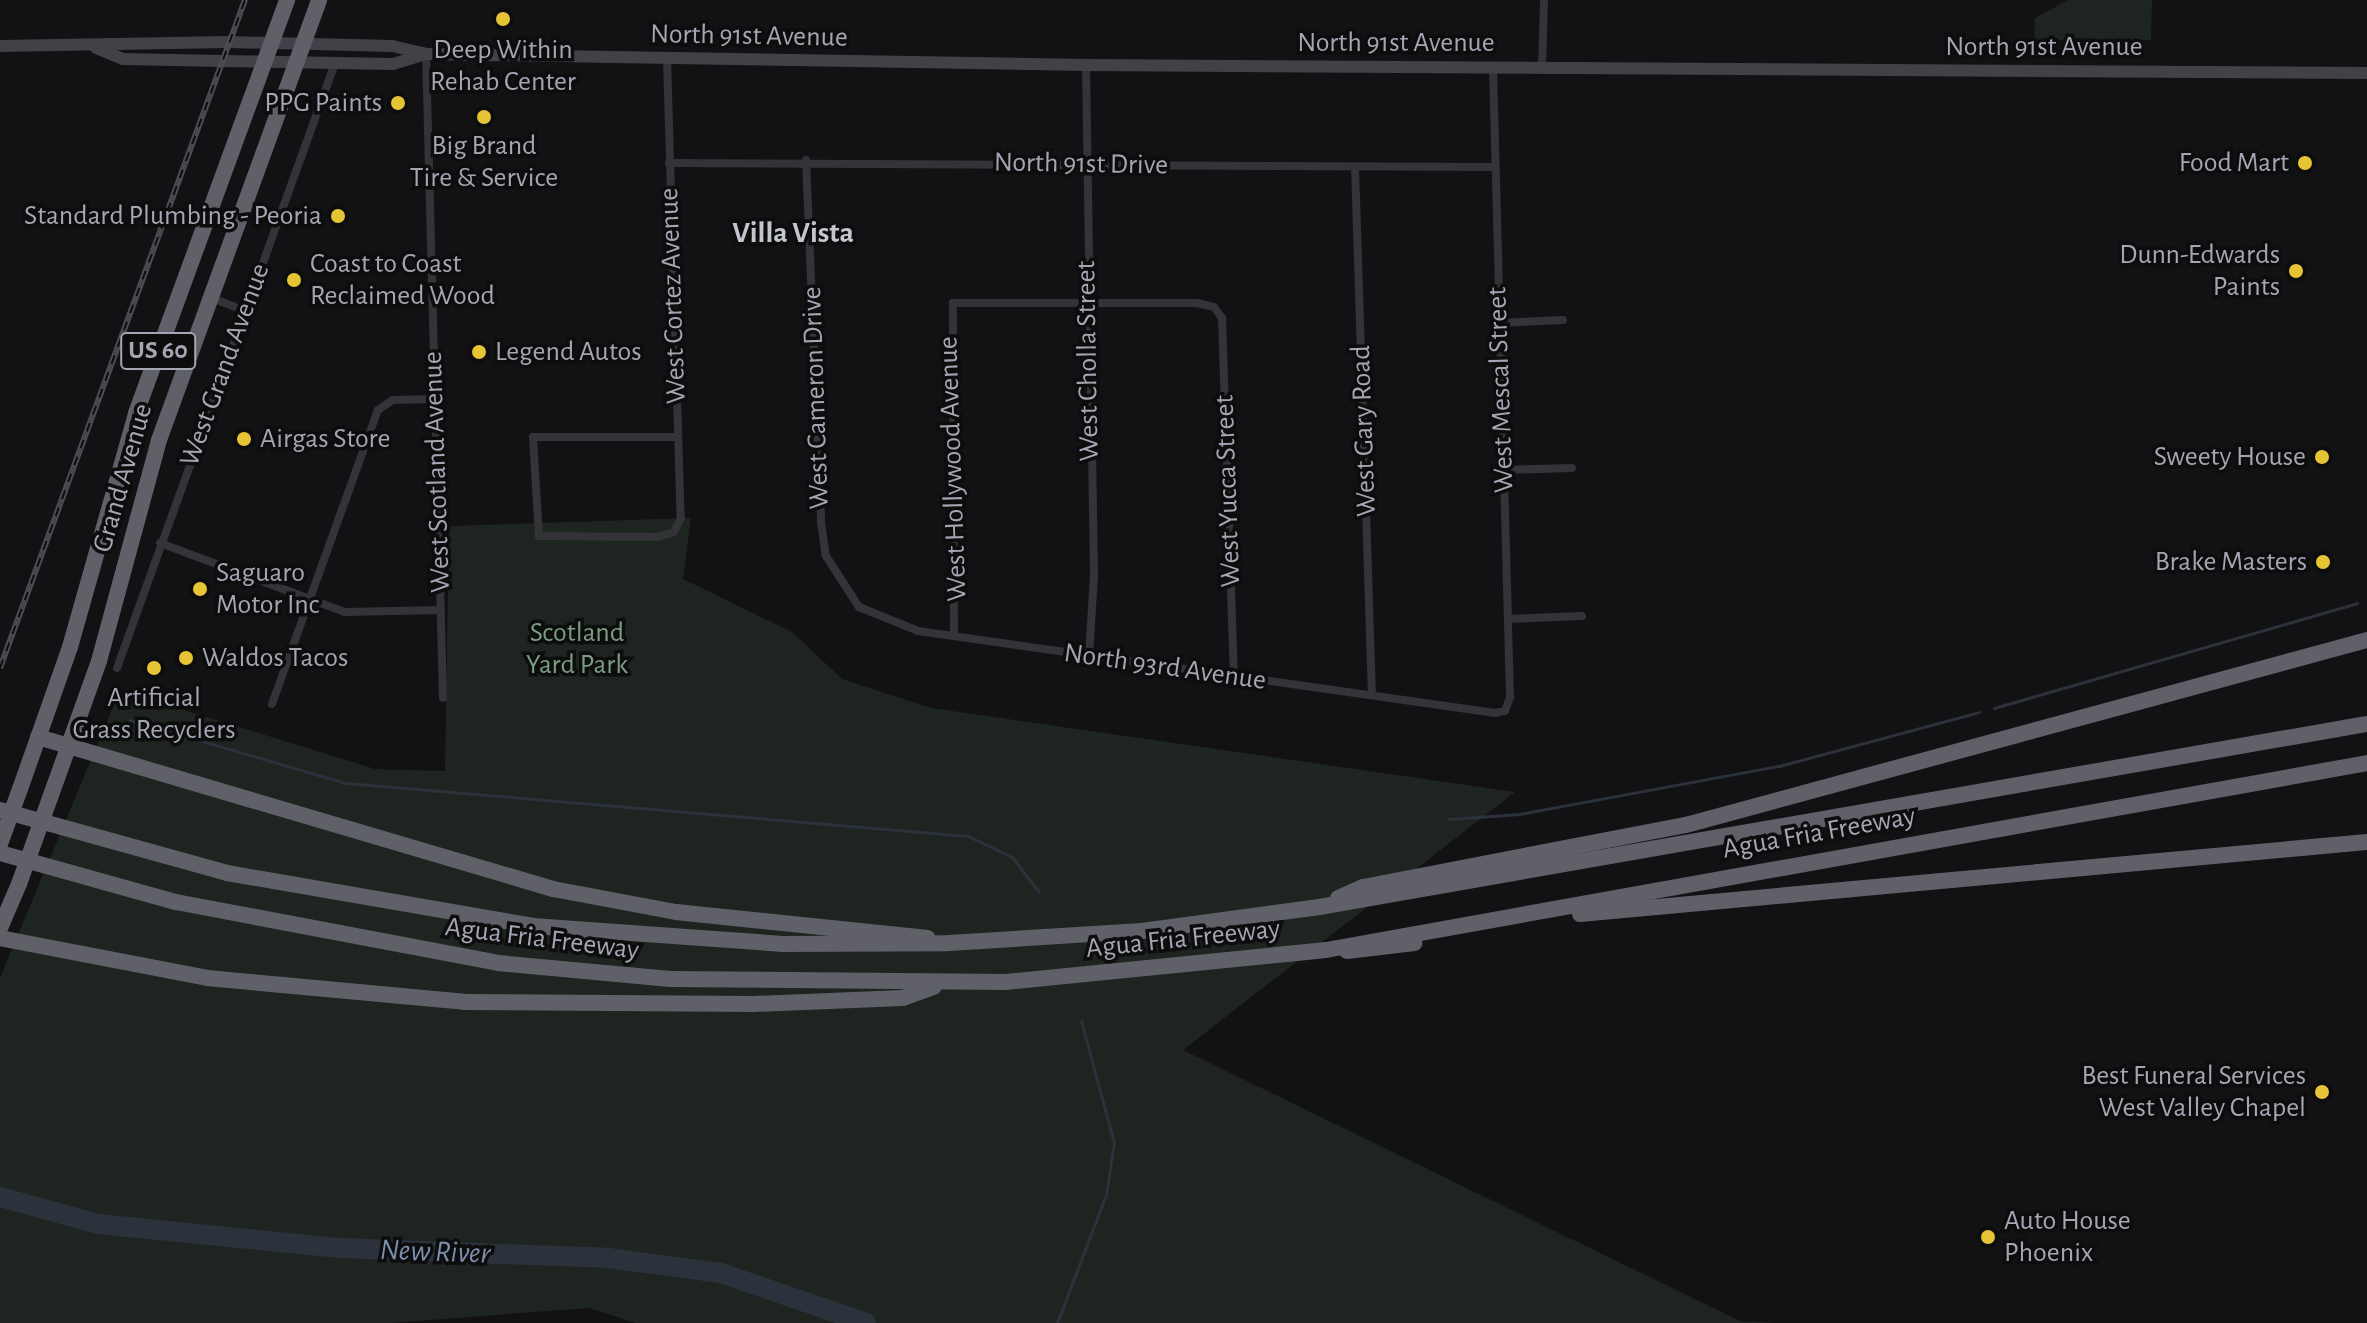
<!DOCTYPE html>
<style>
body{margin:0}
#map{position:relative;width:2367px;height:1323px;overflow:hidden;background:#121113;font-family:"Alegreya Sans",sans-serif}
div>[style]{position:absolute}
.green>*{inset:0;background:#1e2520}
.stream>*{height:3px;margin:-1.5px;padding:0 1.5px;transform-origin:1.5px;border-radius:1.5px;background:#2c323b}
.river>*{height:20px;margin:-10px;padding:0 10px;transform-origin:10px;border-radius:10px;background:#2c323b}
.street>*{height:8px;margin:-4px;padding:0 4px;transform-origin:4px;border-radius:4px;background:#333338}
.secondary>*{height:12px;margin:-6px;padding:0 6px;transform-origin:6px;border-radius:6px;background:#414248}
.highway>*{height:16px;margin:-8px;padding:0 8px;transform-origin:8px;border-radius:8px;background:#5f6068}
.rail>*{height:6px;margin-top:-3px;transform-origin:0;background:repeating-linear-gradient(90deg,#0d0d0e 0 9px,#4c4c53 0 18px);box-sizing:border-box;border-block:2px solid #4c4c53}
.highway-bridge>*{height:16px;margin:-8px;padding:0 8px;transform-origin:8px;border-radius:8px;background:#5f6068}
.dots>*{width:22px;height:22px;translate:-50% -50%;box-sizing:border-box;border:4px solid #0d0d0e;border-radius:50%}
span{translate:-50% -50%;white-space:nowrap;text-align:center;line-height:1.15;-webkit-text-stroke:7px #0d0d0e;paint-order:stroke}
.shield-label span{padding:2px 6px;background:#0d0d0e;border:2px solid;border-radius:6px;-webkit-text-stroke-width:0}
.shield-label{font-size:26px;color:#a4a6b3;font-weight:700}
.street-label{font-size:28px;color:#a4a6b3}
.poi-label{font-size:28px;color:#a4a6b3}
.right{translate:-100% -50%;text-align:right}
.left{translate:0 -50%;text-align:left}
.park-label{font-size:28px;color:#7b9d82}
.neighbourhood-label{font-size:30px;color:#c4c6cf;font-weight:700}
.water-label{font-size:30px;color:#7c8fad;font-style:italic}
</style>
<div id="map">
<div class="green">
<i style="clip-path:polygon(2068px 0,2152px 0,2151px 40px,2034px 40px,2035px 18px)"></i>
<i style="clip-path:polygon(691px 518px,683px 579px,792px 632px,842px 679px,931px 708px,1515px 792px,1183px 1050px,1740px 1321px,1774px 1323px,636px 1323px,589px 1308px,390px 1323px,0 1323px,0 978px,120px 690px,375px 769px,445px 771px,449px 526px)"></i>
</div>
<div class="stream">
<i style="left:1994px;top:708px;width:378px;rotate:-16.1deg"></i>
<i style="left:130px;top:720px;width:225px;rotate:16.3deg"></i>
<i style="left:346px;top:783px;width:624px;rotate:4.87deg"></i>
<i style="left:968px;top:836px;width:49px;rotate:25.5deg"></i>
<i style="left:1012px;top:857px;width:44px;rotate:52.4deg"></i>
<i style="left:1448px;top:819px;width:71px;rotate:-4deg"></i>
<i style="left:1519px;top:814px;width:264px;rotate:-10.5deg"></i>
<i style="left:1779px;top:766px;width:207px;rotate:-15.1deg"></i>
<i style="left:1057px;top:1323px;width:137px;rotate:-69.1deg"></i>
<i style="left:1106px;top:1195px;width:53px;rotate:-81.3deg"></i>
<i style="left:1114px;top:1143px;width:126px;rotate:-105.1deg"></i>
</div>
<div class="river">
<i style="left:0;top:1197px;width:102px;rotate:15.4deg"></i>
<i style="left:98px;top:1224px;width:243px;rotate:5.7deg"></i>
<i style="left:340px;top:1248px;width:268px;rotate:2.1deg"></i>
<i style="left:608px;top:1258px;width:114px;rotate:7.6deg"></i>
<i style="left:721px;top:1273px;width:153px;rotate:19deg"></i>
</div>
<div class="street">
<i style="left:426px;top:54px;width:644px;rotate:88.49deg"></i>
<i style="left:667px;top:59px;width:459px;rotate:88.3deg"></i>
<i style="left:681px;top:518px;width:16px;rotate:117deg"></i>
<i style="left:674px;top:532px;width:17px;rotate:163deg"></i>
<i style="left:658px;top:537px;width:119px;rotate:-179.5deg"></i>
<i style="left:539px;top:536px;width:99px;rotate:-93.5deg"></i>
<i style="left:533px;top:437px;width:145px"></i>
<i style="left:1086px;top:65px;width:510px;rotate:89.1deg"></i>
<i style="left:1094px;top:575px;width:82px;rotate:93.5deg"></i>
<i style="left:1542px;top:68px;width:68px;rotate:-88.3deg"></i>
<i style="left:806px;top:160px;width:362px;rotate:87.6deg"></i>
<i style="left:821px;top:522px;width:34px;rotate:82deg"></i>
<i style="left:826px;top:556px;width:61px;rotate:57.1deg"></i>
<i style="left:859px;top:607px;width:64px;rotate:22.1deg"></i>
<i style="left:918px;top:631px;width:583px;rotate:8.09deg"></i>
<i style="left:1495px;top:713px;width:10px;rotate:-11deg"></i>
<i style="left:1505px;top:711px;width:15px;rotate:-70deg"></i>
<i style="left:1510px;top:697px;width:629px;rotate:-91.55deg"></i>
<i style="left:669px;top:163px;width:825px;rotate:0.28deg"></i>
<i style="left:1355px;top:167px;width:528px;rotate:88.16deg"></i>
<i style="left:212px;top:298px;width:34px;rotate:21deg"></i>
<i style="left:1499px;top:323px;width:64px;rotate:-2.7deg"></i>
<i style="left:1503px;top:470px;width:69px;rotate:-1.7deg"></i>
<i style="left:160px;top:543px;width:197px;rotate:20.5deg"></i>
<i style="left:345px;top:612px;width:96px;rotate:-1.2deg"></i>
<i style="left:1508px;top:619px;width:74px;rotate:-2.3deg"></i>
<i style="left:954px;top:636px;width:333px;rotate:-90.2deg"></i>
<i style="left:953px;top:303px;width:244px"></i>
<i style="left:1197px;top:303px;width:17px;rotate:13deg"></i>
<i style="left:1214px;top:307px;width:14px;rotate:54deg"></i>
<i style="left:1222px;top:318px;width:359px;rotate:88.1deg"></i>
<i style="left:117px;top:668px;width:643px;rotate:-70.18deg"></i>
<i style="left:272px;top:704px;width:313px;rotate:-70.2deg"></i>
<i style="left:378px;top:410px;width:18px;rotate:-34deg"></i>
<i style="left:393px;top:400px;width:42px;rotate:-1.4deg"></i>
</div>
<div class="secondary">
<i style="left:0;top:46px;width:229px;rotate:-1deg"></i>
<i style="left:229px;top:42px;width:163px;rotate:1.4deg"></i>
<i style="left:392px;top:46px;width:35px;rotate:13deg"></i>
<i style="left:426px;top:54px;width:660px;rotate:0.95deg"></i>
<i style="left:1086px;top:65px;width:1281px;rotate:0.36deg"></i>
<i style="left:96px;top:48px;width:29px;rotate:22deg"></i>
<i style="left:123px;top:59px;width:99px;rotate:1.2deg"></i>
<i style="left:222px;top:61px;width:171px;rotate:1deg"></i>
<i style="left:393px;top:64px;width:30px;rotate:-17deg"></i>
</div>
<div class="highway">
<i style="left:38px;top:737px;width:537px;rotate:16.44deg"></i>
<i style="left:553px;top:889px;width:125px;rotate:10.6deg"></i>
<i style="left:676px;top:912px;width:253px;rotate:5.9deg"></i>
<i style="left:20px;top:789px;width:151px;rotate:-70.6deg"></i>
<i style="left:70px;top:647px;width:243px;rotate:-74.2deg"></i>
<i style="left:136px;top:413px;width:440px;rotate:-69.9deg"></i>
<i style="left:50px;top:798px;width:145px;rotate:-70.3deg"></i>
<i style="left:99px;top:661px;width:229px;rotate:-74.8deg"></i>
<i style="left:159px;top:440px;width:468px;rotate:-70deg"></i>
<i style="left:0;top:810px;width:236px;rotate:15.5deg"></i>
<i style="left:227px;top:873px;width:311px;rotate:9.8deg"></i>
<i style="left:533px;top:926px;width:251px;rotate:4.1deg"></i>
<i style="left:783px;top:944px;width:166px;rotate:-0.3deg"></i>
<i style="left:949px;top:943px;width:193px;rotate:-3.6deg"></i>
<i style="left:1142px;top:931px;width:179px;rotate:-7.7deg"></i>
<i style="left:1319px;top:907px;width:1064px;rotate:-9.91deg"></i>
<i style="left:0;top:853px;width:183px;rotate:15.6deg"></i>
<i style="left:176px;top:902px;width:328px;rotate:10.7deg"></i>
<i style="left:498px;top:963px;width:173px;rotate:5.3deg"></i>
<i style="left:670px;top:979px;width:336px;rotate:0.5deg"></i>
<i style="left:1006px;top:982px;width:322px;rotate:-5.7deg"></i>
<i style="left:1326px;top:950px;width:1058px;rotate:-10.18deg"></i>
<i style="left:1338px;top:898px;width:27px;rotate:-24deg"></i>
<i style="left:1363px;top:887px;width:329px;rotate:-10.9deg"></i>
<i style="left:1686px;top:825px;width:706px;rotate:-15.2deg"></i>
<i style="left:1580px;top:914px;width:790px;rotate:-5.23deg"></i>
<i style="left:0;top:928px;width:48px;rotate:-66.6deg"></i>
<i style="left:0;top:938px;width:211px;rotate:10.9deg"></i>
<i style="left:207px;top:978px;width:258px;rotate:5.3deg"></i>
<i style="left:464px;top:1002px;width:290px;rotate:0.4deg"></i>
<i style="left:754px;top:1004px;width:149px;rotate:-2.3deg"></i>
<i style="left:903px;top:998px;width:33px;rotate:-20deg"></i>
<i style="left:1347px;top:951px;width:68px;rotate:-6.7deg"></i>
</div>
<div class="rail">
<i style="left:0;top:668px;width:712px;rotate:-69.86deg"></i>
</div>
<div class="highway-bridge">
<i style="left:0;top:844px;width:59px;rotate:-70deg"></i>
<i style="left:19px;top:884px;width:91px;rotate:-70.2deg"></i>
</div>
<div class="dots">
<i style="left:503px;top:19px;background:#e7c435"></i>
<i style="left:398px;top:103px;background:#e7c435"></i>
<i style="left:484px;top:117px;background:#e7c435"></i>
<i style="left:2305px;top:163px;background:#e7c435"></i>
<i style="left:338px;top:216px;background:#e7c435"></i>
<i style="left:2296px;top:271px;background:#e7c435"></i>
<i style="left:294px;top:280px;background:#e7c435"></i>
<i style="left:479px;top:352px;background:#e7c435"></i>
<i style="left:244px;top:439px;background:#e7c435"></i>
<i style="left:2322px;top:457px;background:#e7c435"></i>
<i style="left:2323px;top:562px;background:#e7c435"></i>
<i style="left:200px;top:589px;background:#e7c435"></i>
<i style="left:186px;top:658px;background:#e7c435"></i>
<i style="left:154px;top:668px;background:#e7c435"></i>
<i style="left:2322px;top:1092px;background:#e7c435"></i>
<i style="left:1988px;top:1237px;background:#e7c435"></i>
</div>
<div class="shield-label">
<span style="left:158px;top:351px">US 60</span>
</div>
<div class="street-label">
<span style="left:749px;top:36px;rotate:1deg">North 91st Avenue</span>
<span style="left:1396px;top:43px">North 91st Avenue</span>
<span style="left:2044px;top:47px">North 91st Avenue</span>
<span style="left:1081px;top:164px;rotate:1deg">North 91st Drive</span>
<span style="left:673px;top:296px;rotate:-92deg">West Cortez Avenue</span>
<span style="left:1088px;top:361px;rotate:-91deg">West Cholla Street</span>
<span style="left:225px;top:365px;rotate:-70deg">West Grand Avenue</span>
<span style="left:1501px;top:390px;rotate:-92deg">West Mescal Street</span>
<span style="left:816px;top:398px;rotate:-92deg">West Cameron Drive</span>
<span style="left:1364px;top:431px;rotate:-92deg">West Gary Road</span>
<span style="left:953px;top:469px;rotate:-92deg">West Hollywood Avenue</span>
<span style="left:437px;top:472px;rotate:-92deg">West Scotland Avenue</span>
<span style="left:123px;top:478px;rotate:-74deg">Grand Avenue</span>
<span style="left:1228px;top:491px;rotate:-92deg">West Yucca Street</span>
<span style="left:1165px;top:667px;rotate:8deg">North 93rd Avenue</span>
<span style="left:1819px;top:833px;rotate:-10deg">Agua Fria Freeway</span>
<span style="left:542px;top:939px;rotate:7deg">Agua Fria Freeway</span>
<span style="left:1183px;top:939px;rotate:-6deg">Agua Fria Freeway</span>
</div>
<div class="poi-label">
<span style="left:503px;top:66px">Deep Within<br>Rehab Center</span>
<span class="right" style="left:382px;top:103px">PPG Paints</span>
<span style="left:484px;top:162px">Big Brand<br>Tire &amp; Service</span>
<span class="right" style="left:2289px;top:163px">Food Mart</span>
<span class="right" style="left:322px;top:216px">Standard Plumbing - Peoria</span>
<span class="right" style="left:2280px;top:271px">Dunn-Edwards<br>Paints</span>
<span class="left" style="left:310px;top:280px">Coast to Coast<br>Reclaimed Wood</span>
<span class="left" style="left:495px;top:352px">Legend Autos</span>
<span class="left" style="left:260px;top:439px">Airgas Store</span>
<span class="right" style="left:2306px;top:457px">Sweety House</span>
<span class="right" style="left:2307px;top:562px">Brake Masters</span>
<span class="left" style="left:216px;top:589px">Saguaro<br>Motor Inc</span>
<span class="left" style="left:202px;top:658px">Waldos Tacos</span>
<span style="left:154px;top:714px">Artificial<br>Grass Recyclers</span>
<span class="right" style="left:2306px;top:1092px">Best Funeral Services<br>West Valley Chapel</span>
<span class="left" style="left:2004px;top:1237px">Auto House<br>Phoenix</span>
</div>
<div class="park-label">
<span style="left:577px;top:649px">Scotland<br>Yard Park</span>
</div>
<div class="neighbourhood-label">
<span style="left:793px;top:233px">Villa Vista</span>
</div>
<div class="water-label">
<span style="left:435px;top:1252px;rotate:2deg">New River</span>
</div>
</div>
